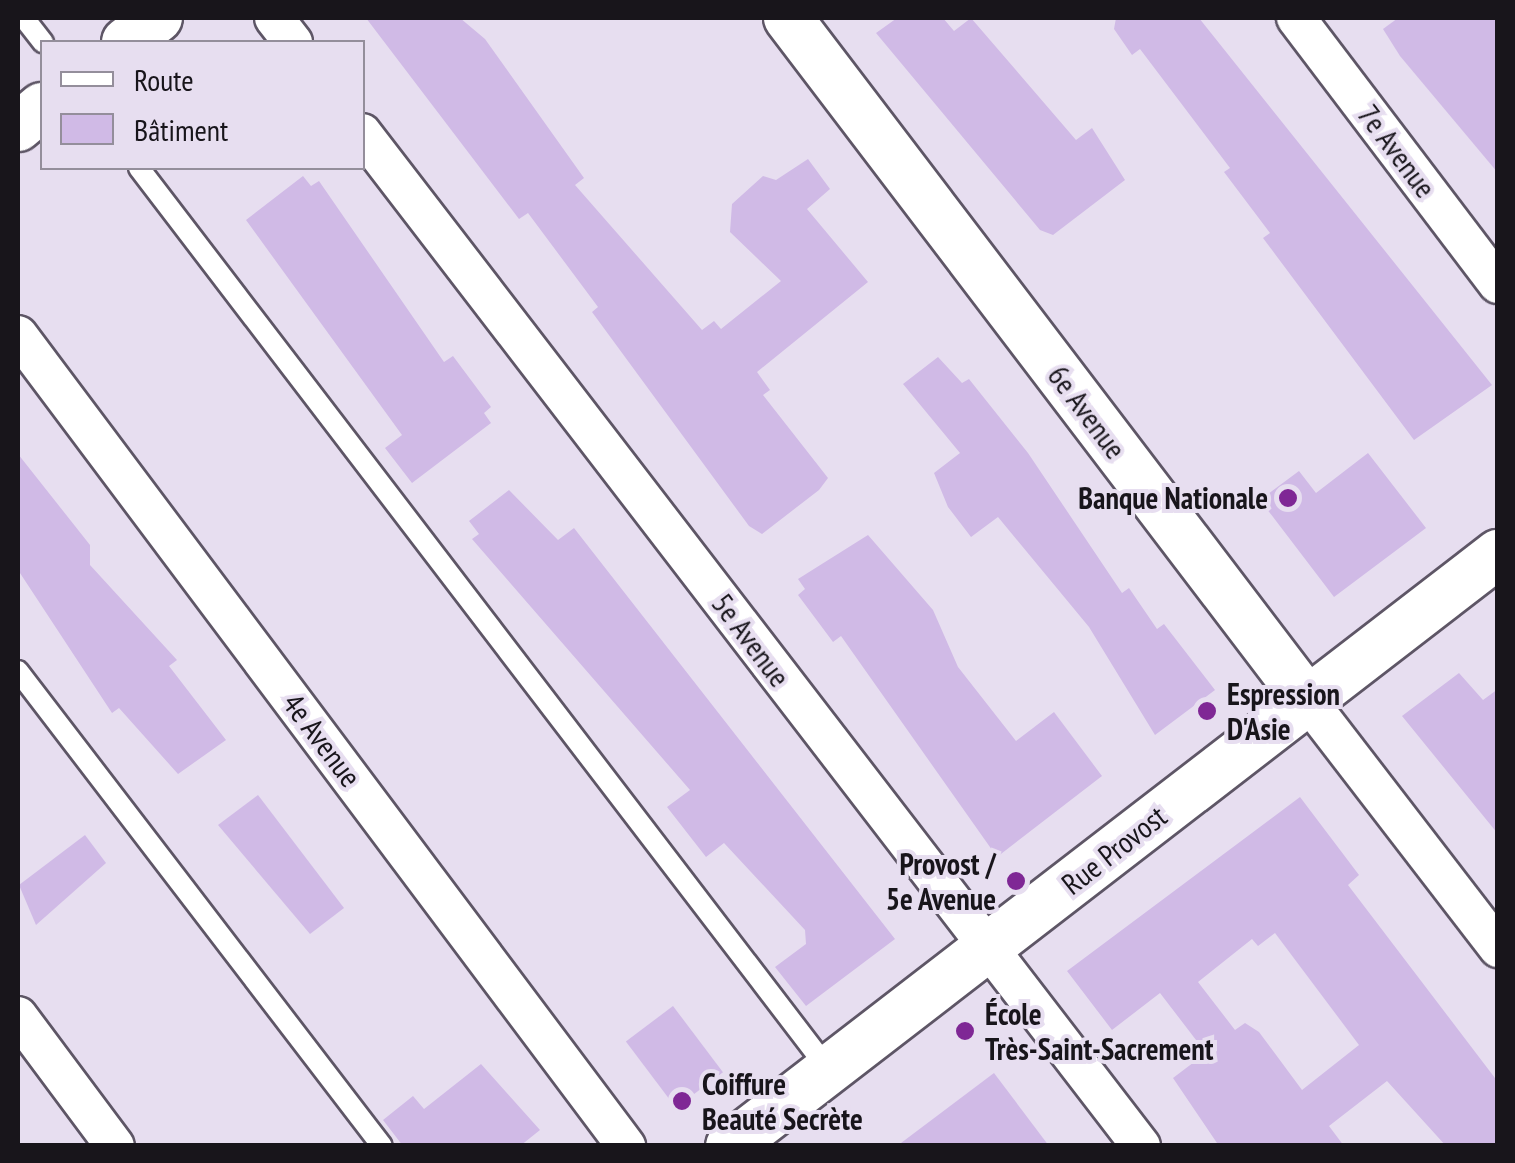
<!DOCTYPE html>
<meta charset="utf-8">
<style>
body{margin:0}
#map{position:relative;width:1515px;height:1163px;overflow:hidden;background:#e7def0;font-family:"PT Sans Narrow",sans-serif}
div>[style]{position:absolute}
.building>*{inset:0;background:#d0bae6;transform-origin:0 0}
.roads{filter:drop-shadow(2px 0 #5e5666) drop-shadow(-2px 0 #5e5666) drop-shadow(0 2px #5e5666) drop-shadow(0 -2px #5e5666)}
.service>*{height:20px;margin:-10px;padding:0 10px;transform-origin:10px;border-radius:10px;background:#fff}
.minor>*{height:38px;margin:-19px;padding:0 19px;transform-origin:19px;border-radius:19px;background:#fff}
.tertiary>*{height:48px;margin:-24px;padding:0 24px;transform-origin:24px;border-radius:24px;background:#fff}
.dots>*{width:28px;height:28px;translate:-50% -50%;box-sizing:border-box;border:5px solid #e7def0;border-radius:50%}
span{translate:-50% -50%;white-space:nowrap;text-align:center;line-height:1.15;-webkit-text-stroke:8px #e7def0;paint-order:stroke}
.street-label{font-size:30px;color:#18151b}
.poi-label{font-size:30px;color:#18151b;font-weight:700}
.right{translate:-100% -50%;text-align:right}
.left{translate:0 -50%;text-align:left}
.frame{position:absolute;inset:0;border:20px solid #18151b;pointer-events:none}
.legend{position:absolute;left:40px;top:40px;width:325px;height:130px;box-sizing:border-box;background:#e7def0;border:2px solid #948e9b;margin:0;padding:12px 18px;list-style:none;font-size:30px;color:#18151b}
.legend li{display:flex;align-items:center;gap:20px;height:50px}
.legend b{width:50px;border:2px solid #948e9b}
</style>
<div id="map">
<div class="building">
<i style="clip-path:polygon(366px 18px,460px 18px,485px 39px,584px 178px,575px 185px,702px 330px,714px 321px,721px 329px,781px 281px,730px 232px,732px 204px,763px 176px,776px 180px,808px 159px,830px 189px,807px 209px,868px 282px,757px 372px,770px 390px,763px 395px,828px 478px,819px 490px,762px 534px,749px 526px,592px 312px,598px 307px,528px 213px,519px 219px)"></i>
<i style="clip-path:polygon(897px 18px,943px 18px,954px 31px,971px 18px,1076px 140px,1092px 128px,1125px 180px,1053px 235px,1040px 230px,876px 33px)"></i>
<i style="clip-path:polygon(1116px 18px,1199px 18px,1492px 385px,1414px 440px,1263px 238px,1270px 233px,1224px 172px,1230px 168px,1140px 49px,1132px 55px,1114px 29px)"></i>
<i style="clip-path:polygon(1398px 18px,1498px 18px,1498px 173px,1400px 56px,1383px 29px)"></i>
<i style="clip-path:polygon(303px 176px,311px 186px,319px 181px,444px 362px,453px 356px,491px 407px,484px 413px,491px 423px,412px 483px,385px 448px,402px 435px,246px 220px)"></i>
<i style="clip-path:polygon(938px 357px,962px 383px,969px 379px,1028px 453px,1122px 593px,1129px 588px,1157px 629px,1164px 624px,1215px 690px,1155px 735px,1089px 627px,998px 517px,971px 537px,948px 507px,934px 473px,960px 453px,903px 384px)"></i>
<i style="clip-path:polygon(1368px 453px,1426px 528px,1334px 597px,1260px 500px,1299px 471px,1316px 493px)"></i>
<i style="clip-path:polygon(18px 454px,90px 545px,90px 565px,177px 660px,169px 666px,226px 740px,178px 774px,119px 708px,112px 713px,18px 570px)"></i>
<i style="clip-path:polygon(509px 490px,558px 540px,574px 528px,895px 939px,806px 1006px,775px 967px,806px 944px,805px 930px,724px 843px,706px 857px,667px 807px,690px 790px,472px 539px,479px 534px,469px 521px)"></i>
<i style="clip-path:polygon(868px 535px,933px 610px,958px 667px,1016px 741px,1054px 712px,1102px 776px,997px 857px,841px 636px,833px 642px,798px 595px,805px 589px,798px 579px)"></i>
<i style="clip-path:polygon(1459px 673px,1483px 700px,1498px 689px,1498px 834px,1402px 716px)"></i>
<i style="clip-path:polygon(258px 795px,344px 908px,310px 934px,218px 825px)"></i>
<i style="clip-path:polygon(evenodd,1300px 797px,1359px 875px,1348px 885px,1498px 1082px,1498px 1146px,1446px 1146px,1387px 1081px,1329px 1126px,1344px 1146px,1219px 1146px,1173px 1078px,1206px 1053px,1160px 993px,1112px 1030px,1067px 971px,1300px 797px,1275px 933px,1359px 1045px,1302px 1090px,1259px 1032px,1245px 1023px,1235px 1030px,1198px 982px,1252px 939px,1258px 946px,1275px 933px)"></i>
<i style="clip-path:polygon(85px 835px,106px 863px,36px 925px,19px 885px)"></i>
<i style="left:673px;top:1006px;width:83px;height:59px;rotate:53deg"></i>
<i style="clip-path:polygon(481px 1064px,540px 1130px,520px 1146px,403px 1146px,383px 1120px,413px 1096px,424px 1109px)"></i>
<i style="clip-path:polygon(994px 1073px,1049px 1146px,897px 1146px)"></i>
</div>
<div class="roads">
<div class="service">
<i style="left:24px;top:18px;width:31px;rotate:52deg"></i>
<i style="left:139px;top:168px;width:1136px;rotate:52.59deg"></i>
<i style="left:18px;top:671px;width:598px;rotate:52.54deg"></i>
</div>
<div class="minor">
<i style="left:274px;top:18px;width:31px;rotate:52deg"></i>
<i style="left:1296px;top:18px;width:334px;rotate:52.8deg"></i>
<i style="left:362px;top:133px;width:1278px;rotate:52.44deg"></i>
<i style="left:18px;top:335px;width:1014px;rotate:53.14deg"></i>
<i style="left:1308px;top:701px;width:312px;rotate:52.4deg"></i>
<i style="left:18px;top:1016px;width:162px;rotate:53.3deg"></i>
</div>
<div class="tertiary">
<i style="left:788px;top:18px;width:858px;rotate:52.72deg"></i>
<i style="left:126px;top:42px;width:40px;rotate:-37deg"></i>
<i style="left:18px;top:127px;width:31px;rotate:-40deg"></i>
<i style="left:730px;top:1146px;width:970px;rotate:-37.63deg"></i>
</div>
</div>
<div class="dots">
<i style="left:1288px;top:498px;background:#7f2795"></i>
<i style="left:1207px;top:711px;background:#7f2795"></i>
<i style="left:1016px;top:881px;background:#7f2795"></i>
<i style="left:965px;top:1031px;background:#7f2795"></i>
<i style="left:682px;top:1101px;background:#7f2795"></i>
</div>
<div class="street-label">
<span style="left:1397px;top:151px;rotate:53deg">7e Avenue</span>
<span style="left:1087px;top:412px;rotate:53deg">6e Avenue</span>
<span style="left:751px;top:640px;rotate:53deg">5e Avenue</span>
<span style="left:322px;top:740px;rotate:53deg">4e Avenue</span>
<span style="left:1114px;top:850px;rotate:-38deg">Rue Provost</span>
</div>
<div class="poi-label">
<span class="right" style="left:1268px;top:498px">Banque Nationale</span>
<span class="left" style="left:1227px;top:711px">Espression<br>D'Asie</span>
<span class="right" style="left:996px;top:881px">Provost /<br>5e Avenue</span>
<span class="left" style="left:985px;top:1031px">École<br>Très-Saint-Sacrement</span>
<span class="left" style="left:702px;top:1101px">Coiffure<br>Beauté Secrète</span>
</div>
<div class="frame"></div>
<ul class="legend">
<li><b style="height:12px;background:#fff"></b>Route</li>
<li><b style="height:28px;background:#d0bae6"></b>Bâtiment</li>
</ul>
</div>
